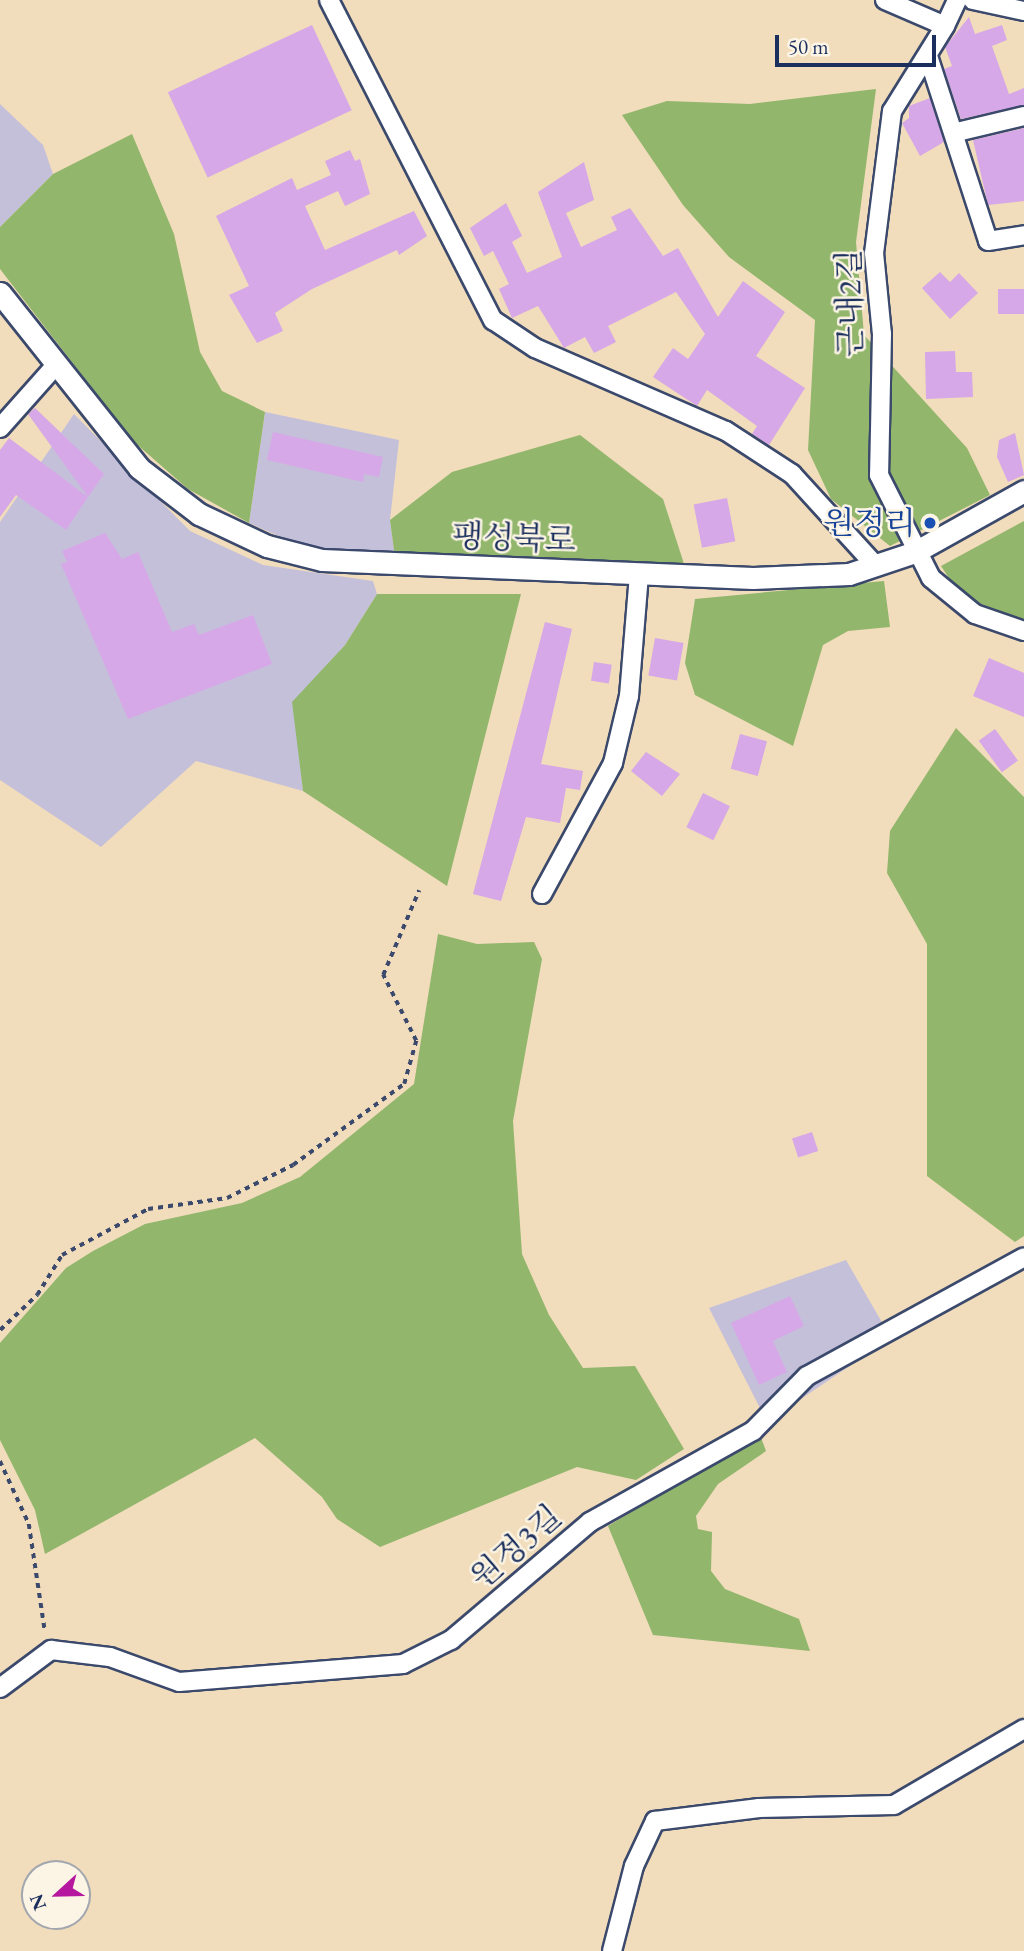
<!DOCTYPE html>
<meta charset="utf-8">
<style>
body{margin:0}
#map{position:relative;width:1024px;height:1951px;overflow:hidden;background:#f1dcbb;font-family:"EB Garamond","Noto Serif KR",serif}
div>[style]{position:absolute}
.industrial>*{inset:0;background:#c5c0da}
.forest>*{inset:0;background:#91b66c}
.building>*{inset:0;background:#d6a8e7;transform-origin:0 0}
.path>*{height:3.5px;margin-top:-1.75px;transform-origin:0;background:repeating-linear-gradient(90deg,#3b496c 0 5px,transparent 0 10px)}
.roads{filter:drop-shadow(2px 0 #3b496c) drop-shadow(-2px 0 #3b496c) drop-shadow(0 2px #3b496c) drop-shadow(0 -2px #3b496c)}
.minor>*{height:18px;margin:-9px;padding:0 9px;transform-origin:9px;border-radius:9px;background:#fff}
.tertiary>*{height:21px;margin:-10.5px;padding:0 10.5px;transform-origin:10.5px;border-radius:10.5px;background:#fff}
.dots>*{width:19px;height:19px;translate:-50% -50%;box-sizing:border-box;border:4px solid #fcf5e5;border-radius:50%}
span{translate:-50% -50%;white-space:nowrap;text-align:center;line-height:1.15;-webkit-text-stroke:5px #fcf5e5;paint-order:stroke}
.street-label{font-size:32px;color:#1b2f5e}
.transit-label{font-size:32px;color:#164399}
.right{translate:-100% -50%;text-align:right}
.north{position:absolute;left:21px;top:1860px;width:70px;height:70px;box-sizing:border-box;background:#fcf5e5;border:2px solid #a2a6af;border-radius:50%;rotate:248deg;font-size:19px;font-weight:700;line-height:28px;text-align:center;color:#1b2f5e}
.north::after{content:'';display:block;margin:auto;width:24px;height:32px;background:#b5179e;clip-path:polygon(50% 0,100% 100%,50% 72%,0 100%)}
.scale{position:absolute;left:775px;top:35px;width:161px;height:32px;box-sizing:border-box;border:4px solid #1b2f5e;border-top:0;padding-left:9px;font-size:21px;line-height:24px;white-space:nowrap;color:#1b2f5e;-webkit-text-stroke:5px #fcf5e5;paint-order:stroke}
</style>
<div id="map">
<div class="industrial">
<i style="clip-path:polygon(0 104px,43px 145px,53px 174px,0 227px)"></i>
<i style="clip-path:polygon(265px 412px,399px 440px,390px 520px,395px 558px,306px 548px,249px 523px)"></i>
<i style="clip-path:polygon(74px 414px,190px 531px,263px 565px,373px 581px,377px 594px,345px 645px,293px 702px,303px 791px,196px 761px,101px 847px,0 780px,0 522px)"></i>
<i style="clip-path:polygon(846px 1260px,891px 1338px,767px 1422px,709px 1308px)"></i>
</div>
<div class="forest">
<i style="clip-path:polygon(876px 89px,856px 242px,864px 335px,967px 448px,990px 495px,890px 546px,831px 499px,808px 450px,815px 320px,729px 257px,683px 205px,622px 115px,667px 101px,750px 104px)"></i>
<i style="clip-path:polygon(132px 134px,174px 234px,200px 352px,222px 391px,265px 412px,249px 523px,188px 489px,133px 441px,0 269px,0 227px,53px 174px)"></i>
<i style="clip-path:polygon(580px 435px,663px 499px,686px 570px,395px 558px,390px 520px,452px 472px)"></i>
<i style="clip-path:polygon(1024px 521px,1024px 621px,961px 596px,941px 566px)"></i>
<i style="clip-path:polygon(884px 581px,890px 627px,848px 631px,823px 645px,793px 746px,695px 695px,685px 663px,695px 599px)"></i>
<i style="clip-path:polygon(377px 594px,521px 594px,447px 886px,303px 791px,292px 702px,345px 645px)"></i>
<i style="clip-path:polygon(956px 728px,1024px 797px,1024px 1236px,1015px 1242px,927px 1176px,927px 944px,887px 873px,890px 831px)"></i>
<i style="clip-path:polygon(438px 934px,477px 944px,534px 942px,542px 959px,513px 1121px,522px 1254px,549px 1315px,583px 1368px,635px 1366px,684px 1449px,636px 1480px,577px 1467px,380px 1547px,337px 1519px,322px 1497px,255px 1438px,45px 1554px,35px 1510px,0 1440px,0 1343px,66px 1268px,93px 1251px,145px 1224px,242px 1203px,300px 1177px,414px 1084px)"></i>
<i style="clip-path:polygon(760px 1435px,766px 1451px,718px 1484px,696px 1516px,698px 1529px,712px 1532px,711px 1571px,725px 1589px,799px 1619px,810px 1651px,653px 1635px,608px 1526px)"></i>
</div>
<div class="building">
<i style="clip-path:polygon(969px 17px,975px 34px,1002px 25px,1007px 40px,992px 46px,1009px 94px,1024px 88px,1024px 105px,961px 119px,944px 69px,952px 66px,945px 47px)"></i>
<i style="left:312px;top:25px;width:94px;height:159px;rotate:65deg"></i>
<i style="clip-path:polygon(930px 98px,944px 142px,920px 156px,902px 123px,909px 118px,909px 106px)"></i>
<i style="clip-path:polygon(1024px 128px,1024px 201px,988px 205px,973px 140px)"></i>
<i style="clip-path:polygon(350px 150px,355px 161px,360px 159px,370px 194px,345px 206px,338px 191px,305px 206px,325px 250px,414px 211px,427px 236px,399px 255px,397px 250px,312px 289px,275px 313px,283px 331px,257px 343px,229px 295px,249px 286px,216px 216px,292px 178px,297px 190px,331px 175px,325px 161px)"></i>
<i style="clip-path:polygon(584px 162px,594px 200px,566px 213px,581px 247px,617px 230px,611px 217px,630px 208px,663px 256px,678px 248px,718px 317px,743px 281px,785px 312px,756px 356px,805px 388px,769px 445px,752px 434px,757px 426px,707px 390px,697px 406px,653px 377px,673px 348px,688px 359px,705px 334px,676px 292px,608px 326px,616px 342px,594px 353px,585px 337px,564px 348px,538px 306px,512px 318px,499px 289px,509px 284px,493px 251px,484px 256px,470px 228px,506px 203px,522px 236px,512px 242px,527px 273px,562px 257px,538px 192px)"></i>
<i style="clip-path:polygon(940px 272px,950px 282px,959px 273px,978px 293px,950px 319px,922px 288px)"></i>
<i style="left:1024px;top:289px;width:25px;height:26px;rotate:90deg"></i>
<i style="clip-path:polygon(955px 351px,956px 372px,972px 372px,973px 397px,926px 399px,925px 352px)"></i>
<i style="clip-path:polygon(35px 408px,104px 474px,88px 497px,28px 414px)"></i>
<i style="clip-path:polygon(273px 432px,383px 457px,379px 477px,364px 474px,363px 482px,267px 460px)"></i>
<i style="clip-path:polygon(1015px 433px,1024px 475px,1008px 482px,997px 457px,999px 440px)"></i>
<i style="clip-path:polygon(9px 438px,88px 497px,66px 530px,16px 495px,0 517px,0 450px)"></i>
<i style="left:727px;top:498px;width:44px;height:34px;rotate:79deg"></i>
<i style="clip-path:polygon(105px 533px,122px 559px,138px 552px,172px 632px,194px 624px,199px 635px,253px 615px,272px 664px,128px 719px,61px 564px,67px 562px,62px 551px)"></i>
<i style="clip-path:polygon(545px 622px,572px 629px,541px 764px,583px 771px,580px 790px,566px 788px,560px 823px,526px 817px,501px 901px,473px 894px)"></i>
<i style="left:655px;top:638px;width:29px;height:38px;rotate:10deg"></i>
<i style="clip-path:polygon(989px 658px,1024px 673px,1024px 717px,973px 696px)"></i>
<i style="left:594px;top:662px;width:18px;height:19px;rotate:9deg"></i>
<i style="left:995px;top:729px;width:39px;height:20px;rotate:54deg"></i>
<i style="left:740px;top:734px;width:28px;height:36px;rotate:15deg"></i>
<i style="clip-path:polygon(646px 752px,680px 774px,662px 796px,631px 771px)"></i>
<i style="left:703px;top:793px;width:30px;height:38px;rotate:26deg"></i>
<i style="left:812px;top:1132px;width:20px;height:21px;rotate:72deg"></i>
<i style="clip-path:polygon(790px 1296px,804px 1326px,773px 1341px,787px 1372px,759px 1385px,731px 1323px)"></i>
</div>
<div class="path">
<i style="left:0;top:1330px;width:51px;rotate:-43.4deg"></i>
<i style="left:37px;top:1295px;width:47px;rotate:-58deg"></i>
<i style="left:62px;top:1255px;width:98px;rotate:-28.1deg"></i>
<i style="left:148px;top:1209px;width:80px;rotate:-7.9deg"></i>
<i style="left:227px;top:1198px;width:74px;rotate:-26.6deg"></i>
<i style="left:293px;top:1165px;width:137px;rotate:-36.1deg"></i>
<i style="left:404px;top:1084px;width:45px;rotate:-74.4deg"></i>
<i style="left:416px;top:1041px;width:74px;rotate:-116.6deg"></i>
<i style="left:383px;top:975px;width:92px;rotate:-67deg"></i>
<i style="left:0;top:1461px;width:69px;rotate:65.3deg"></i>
<i style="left:29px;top:1524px;width:108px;rotate:81.5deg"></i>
</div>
<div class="roads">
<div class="minor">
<i style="left:329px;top:0;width:360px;rotate:62.9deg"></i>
<i style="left:493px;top:320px;width:50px;rotate:33.7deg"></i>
<i style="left:535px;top:348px;width:208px;rotate:23.5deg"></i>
<i style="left:726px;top:431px;width:79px;rotate:33.1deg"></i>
<i style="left:792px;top:474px;width:123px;rotate:47.6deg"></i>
<i style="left:885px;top:0;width:65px;rotate:23.4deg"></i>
<i style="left:945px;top:26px;width:100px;rotate:121.9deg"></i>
<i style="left:892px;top:111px;width:143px;rotate:97.2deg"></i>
<i style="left:874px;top:253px;width:81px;rotate:84.4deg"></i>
<i style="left:882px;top:334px;width:141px;rotate:91.2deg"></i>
<i style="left:879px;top:475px;width:115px;rotate:63.2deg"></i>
<i style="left:931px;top:578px;width:57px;rotate:39.3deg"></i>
<i style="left:975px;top:614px;width:52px;rotate:19.1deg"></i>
<i style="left:973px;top:0;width:52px;rotate:12.2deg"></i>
<i style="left:945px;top:26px;width:29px;rotate:-65deg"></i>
<i style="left:928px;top:56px;width:194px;rotate:72deg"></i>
<i style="left:988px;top:241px;width:36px;rotate:-9deg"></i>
<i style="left:957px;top:132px;width:69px;rotate:-13.4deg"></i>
<i style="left:0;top:428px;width:83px;rotate:-48.4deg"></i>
<i style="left:542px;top:894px;width:149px;rotate:-61.5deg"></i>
<i style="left:613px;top:763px;width:69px;rotate:-76.6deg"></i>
<i style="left:629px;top:696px;width:122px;rotate:-85.3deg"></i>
<i style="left:0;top:1688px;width:64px;rotate:-36.7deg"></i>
<i style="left:51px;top:1650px;width:59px;rotate:6.8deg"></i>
<i style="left:110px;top:1657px;width:73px;rotate:19.9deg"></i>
<i style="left:179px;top:1682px;width:225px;rotate:-4.6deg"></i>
<i style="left:403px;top:1664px;width:54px;rotate:-26.6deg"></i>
<i style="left:451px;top:1640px;width:182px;rotate:-40.3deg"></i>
<i style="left:590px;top:1522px;width:187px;rotate:-29.2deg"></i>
<i style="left:753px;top:1431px;width:77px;rotate:-45.5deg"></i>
<i style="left:807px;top:1376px;width:247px;rotate:-28.7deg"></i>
<i style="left:612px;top:1951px;width:88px;rotate:-75.5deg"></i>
<i style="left:634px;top:1866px;width:50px;rotate:-65deg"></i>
<i style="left:655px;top:1821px;width:105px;rotate:-7.1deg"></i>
<i style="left:759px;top:1808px;width:135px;rotate:-1.3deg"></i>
<i style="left:894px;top:1805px;width:151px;rotate:-30.3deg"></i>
</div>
<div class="tertiary">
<i style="left:0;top:293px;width:223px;rotate:51.5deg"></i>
<i style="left:139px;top:468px;width:76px;rotate:37.5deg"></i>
<i style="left:199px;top:514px;width:75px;rotate:25.2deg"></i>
<i style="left:267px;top:546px;width:57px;rotate:14.3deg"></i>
<i style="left:322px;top:560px;width:431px;rotate:2.4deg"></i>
<i style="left:753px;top:578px;width:96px;rotate:-2.4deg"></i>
<i style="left:849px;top:574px;width:70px;rotate:-18.4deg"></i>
<i style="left:915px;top:552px;width:125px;rotate:-29.2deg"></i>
</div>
</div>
<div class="dots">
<i style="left:930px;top:523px;background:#1a4fb4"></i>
</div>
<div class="street-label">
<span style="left:850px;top:303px;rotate:-91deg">근내2길</span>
<span style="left:514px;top:538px;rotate:2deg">팽성북로</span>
<span style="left:516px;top:1547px;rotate:-41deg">원정3길</span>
</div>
<div class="transit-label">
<span class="right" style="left:916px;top:523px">원정리</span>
</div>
<div class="north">N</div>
<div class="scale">50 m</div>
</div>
